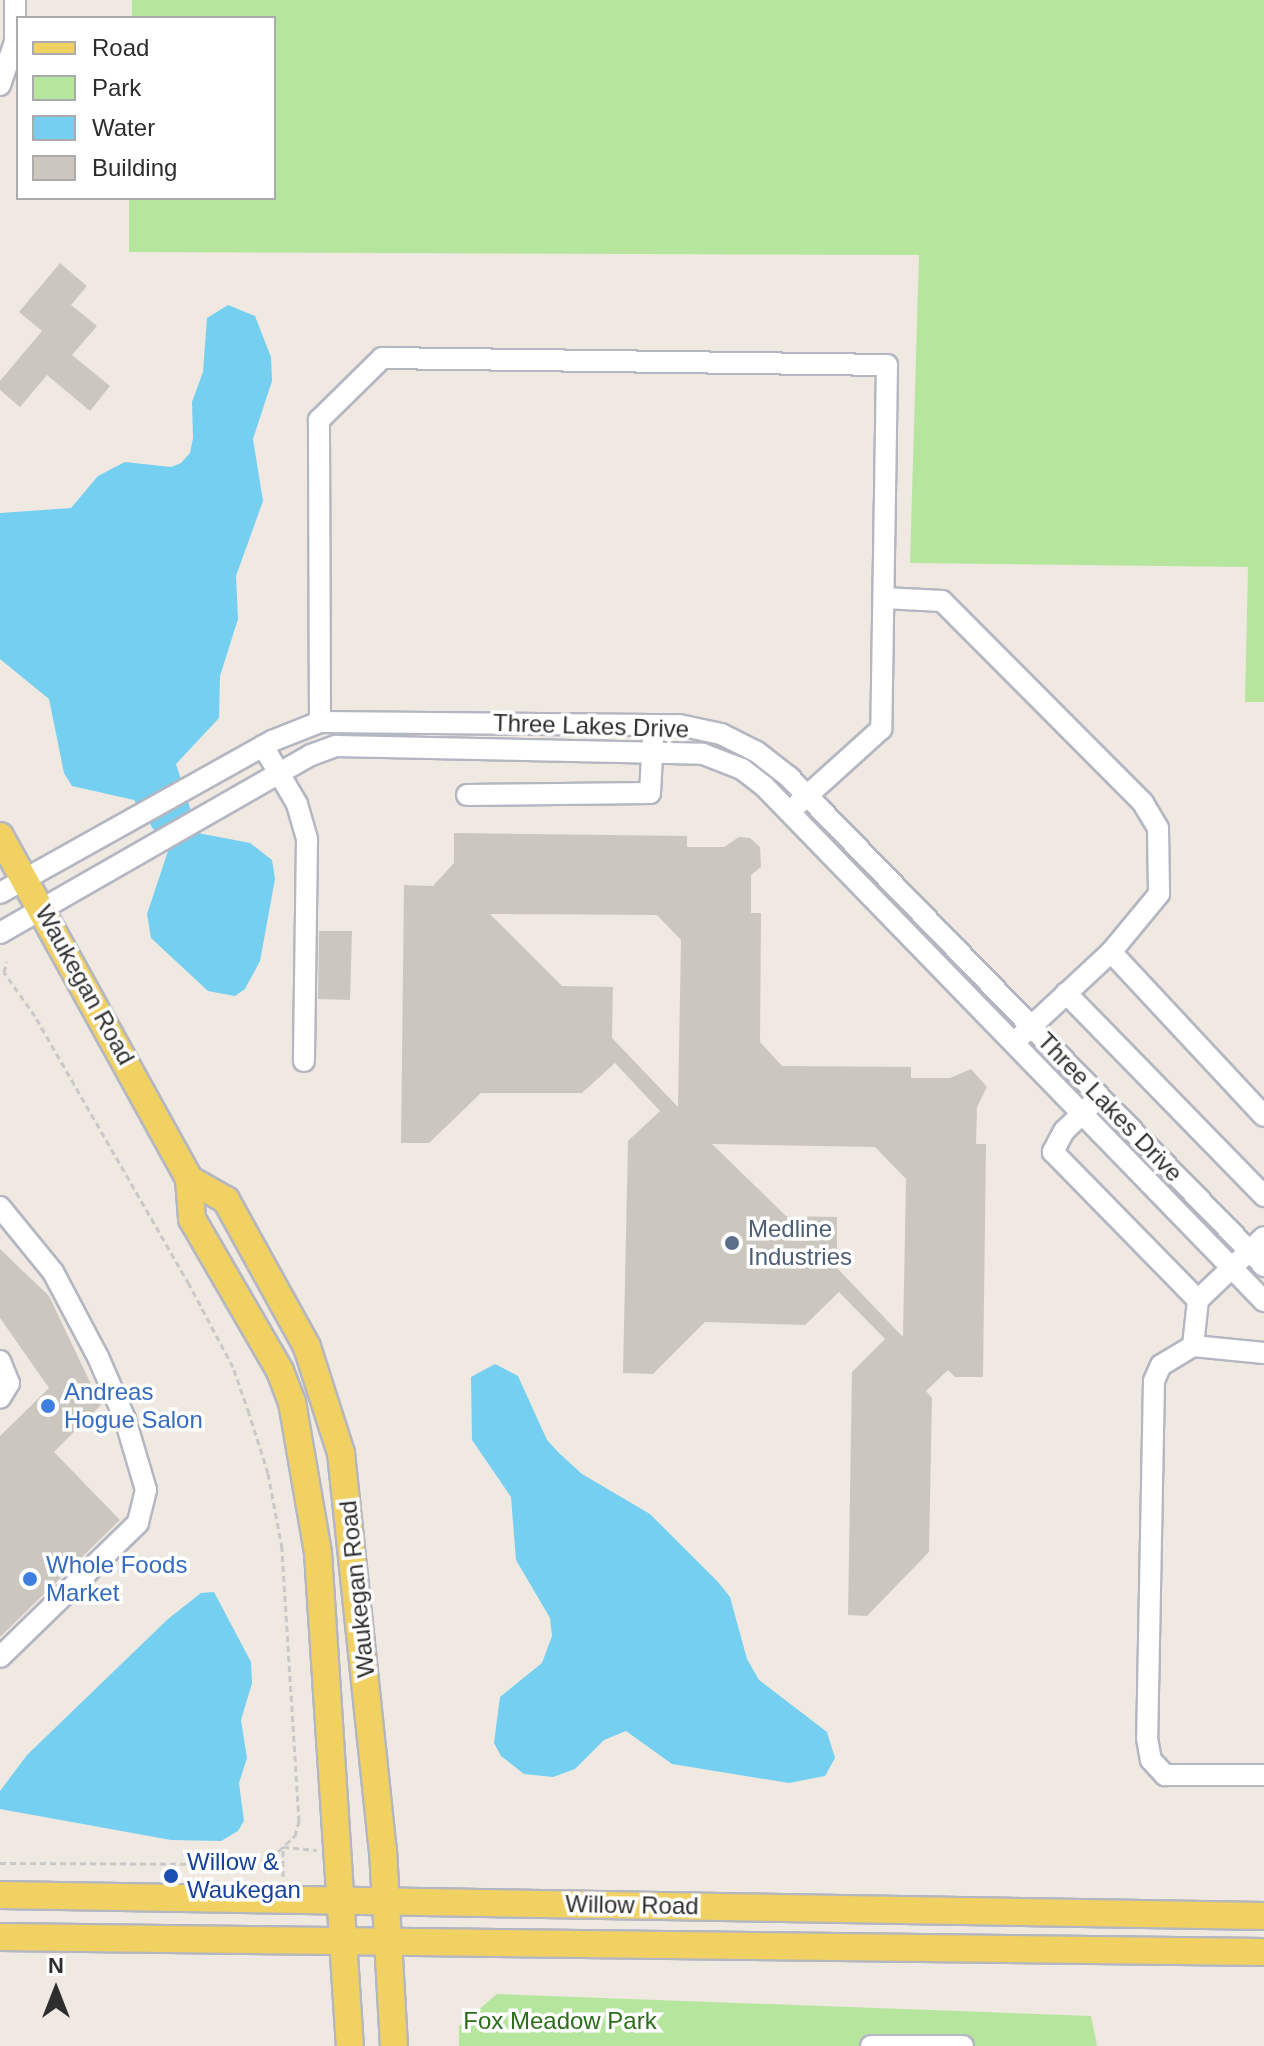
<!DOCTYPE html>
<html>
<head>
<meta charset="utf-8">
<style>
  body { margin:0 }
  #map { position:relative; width:1264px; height:2046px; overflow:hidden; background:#efe9e1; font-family:Arial,sans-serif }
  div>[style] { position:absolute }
  .green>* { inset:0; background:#b6e59e }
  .water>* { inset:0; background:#75cff0 }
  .building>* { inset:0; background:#cbc7bf }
  .path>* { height:3px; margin-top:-1.5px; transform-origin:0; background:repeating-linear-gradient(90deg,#c9c9c9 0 6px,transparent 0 10px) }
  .roads { filter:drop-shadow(2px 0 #b4b7c1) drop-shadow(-2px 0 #b4b7c1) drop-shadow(0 2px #b4b7c1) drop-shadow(0 -2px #b4b7c1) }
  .minor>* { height:20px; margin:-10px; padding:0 10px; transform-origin:10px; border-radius:10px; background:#fff }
  .major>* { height:26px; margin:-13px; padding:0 13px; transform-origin:13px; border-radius:13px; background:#f2d163 }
  .dots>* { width:22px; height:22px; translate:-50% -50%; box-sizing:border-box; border:4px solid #fff; border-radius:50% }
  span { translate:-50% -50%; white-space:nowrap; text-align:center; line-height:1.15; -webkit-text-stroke:7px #fff; paint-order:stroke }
  .street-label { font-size:24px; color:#2e2e2e }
  .service-label { font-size:24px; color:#4e5e75 }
  .left { translate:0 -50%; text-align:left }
  .shop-label { font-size:24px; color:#366cbe }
  .transit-label { font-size:24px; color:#164399 }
  .park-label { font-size:24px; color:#2c6e1b }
  .legend { position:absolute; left:16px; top:16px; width:260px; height:184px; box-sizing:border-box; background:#fff; border:2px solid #ababab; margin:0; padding:10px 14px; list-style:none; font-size:24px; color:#2e2e2e }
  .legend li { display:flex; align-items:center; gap:16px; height:40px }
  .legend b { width:40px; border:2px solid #ababab }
  .north { position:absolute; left:16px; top:1950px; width:80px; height:80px; -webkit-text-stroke:6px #fff; paint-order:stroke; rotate:0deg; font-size:22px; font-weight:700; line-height:32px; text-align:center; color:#2e2e2e }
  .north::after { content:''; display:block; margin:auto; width:28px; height:36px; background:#2e2e2e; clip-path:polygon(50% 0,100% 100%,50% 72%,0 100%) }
</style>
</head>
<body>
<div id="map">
  <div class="green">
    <div style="clip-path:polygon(132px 0,1264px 0,1264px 702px,1245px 702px,1248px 567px,910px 563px,919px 255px,129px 252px,129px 198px,274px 198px,274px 18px,132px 18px)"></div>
    <div style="clip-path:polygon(497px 1994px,1091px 2016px,1097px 2046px,459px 2046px,459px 2026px)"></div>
  </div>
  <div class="water">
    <div style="clip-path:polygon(228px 305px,255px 316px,271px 357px,272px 381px,253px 439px,263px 501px,236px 576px,238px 619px,220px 676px,219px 718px,176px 764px,198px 833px,250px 843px,272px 860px,275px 879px,260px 961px,245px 989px,235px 996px,208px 991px,151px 938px,147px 914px,168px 851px,134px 800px,72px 786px,64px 773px,49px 699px,0 659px,0 513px,71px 508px,98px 476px,125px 462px,171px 467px,181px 463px,190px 453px,193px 438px,192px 402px,203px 372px,207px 318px)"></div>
    <div style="clip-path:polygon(495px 1364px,518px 1376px,547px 1440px,559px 1453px,582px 1474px,650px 1514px,718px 1582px,730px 1597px,747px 1659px,759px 1680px,827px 1732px,835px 1758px,825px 1776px,789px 1783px,672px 1764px,626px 1731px,604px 1740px,575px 1769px,553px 1777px,524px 1774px,501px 1756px,494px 1743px,500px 1697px,542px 1663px,552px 1636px,550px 1618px,516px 1560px,511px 1497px,472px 1440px,471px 1377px)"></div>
    <div style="clip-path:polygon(214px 1592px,251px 1662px,252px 1683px,241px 1720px,247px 1758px,239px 1783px,244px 1821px,238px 1831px,221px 1841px,171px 1840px,0 1809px,0 1791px,27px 1755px,168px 1619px,201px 1593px)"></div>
  </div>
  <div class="building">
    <div style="clip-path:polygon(60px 263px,87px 286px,71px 305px,97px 326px,72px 355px,110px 386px,90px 411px,47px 375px,20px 407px,0 390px,0 381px,42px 331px,19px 312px)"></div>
    <div style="clip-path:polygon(evenodd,454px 833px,687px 836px,687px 847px,724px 847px,739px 837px,750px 838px,760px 847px,761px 867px,751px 875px,751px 913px,761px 913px,760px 1042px,782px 1066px,911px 1067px,911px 1078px,950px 1078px,971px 1069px,987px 1087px,977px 1107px,976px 1144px,986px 1144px,983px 1377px,955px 1377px,948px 1370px,926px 1391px,932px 1398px,929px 1552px,867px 1616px,848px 1615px,852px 1372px,885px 1339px,839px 1292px,805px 1325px,705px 1322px,653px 1374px,623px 1373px,628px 1141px,660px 1111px,615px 1063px,582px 1093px,481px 1093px,429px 1143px,401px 1143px,404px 885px,433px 886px,454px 863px,454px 833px,490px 914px,657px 915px,681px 940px,678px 1107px,612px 1038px,613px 987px,562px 986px,490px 914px,454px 833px,712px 1144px,875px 1147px,906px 1179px,903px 1337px,837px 1268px,837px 1217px,786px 1216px,712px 1144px)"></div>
    <div style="clip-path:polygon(319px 931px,352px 931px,350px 1000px,318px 999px)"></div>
    <div style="clip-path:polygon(0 1249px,49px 1296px,101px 1405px,54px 1452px,120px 1520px,0 1637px,0 1436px,49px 1388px,0 1318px)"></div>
  </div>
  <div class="path">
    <div style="left:0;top:1863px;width:252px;rotate:0.2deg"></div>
    <div style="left:252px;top:1864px;width:20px;rotate:-18deg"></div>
    <div style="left:271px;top:1858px;width:33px;rotate:-43deg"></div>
    <div style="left:295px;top:1836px;width:16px;rotate:-75deg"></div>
    <div style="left:299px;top:1821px;width:274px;rotate:-93.6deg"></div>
    <div style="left:282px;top:1548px;width:76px;rotate:-100.6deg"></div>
    <div style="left:268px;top:1473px;width:63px;rotate:-107.6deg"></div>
    <div style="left:249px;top:1413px;width:49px;rotate:-109.2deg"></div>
    <div style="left:233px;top:1367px;width:94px;rotate:-117.9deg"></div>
    <div style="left:189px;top:1284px;width:309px;rotate:-119.9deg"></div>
    <div style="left:35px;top:1016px;width:54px;rotate:-125.2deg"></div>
    <div style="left:4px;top:972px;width:11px;rotate:-75deg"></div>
    <div style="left:283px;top:1877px;width:30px;rotate:-90deg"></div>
    <div style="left:283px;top:1847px;width:34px;rotate:5deg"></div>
  </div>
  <div class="roads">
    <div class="minor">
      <div style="left:0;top:85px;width:46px;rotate:-70.8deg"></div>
      <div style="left:15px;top:42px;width:42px;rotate:-90deg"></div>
      <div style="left:884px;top:598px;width:58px;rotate:3deg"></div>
      <div style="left:942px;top:601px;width:285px;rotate:45.1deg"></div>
      <div style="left:1143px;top:803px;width:29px;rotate:59deg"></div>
      <div style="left:1158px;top:828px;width:66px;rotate:89.1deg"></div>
      <div style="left:1159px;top:894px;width:75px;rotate:129.6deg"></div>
      <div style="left:1111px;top:952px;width:224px;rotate:47deg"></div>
      <div style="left:320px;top:722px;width:302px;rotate:-90.2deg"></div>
      <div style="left:319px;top:420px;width:88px;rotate:-44.5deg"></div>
      <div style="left:382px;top:358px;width:505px;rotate:0.79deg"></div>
      <div style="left:887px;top:365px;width:364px;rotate:90.9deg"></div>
      <div style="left:881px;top:729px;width:112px;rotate:137.9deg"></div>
      <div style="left:263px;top:746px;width:67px;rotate:59.6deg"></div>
      <div style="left:297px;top:804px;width:37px;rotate:74deg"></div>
      <div style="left:307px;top:840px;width:221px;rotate:90.8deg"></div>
      <div style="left:467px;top:795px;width:183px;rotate:-0.6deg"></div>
      <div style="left:650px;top:793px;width:56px;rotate:-86.9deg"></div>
      <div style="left:0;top:893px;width:312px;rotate:-29.2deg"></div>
      <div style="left:272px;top:741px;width:52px;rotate:-21.6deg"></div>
      <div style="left:320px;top:722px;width:359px;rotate:0.5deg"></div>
      <div style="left:679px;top:725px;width:43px;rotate:12.1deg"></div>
      <div style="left:721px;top:734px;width:40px;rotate:26.6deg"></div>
      <div style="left:757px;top:752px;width:41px;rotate:38deg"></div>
      <div style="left:789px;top:777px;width:682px;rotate:45.83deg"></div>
      <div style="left:0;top:933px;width:358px;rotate:-29.8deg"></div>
      <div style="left:311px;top:755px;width:27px;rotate:-20deg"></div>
      <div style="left:336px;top:746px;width:367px;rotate:1.2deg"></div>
      <div style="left:703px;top:754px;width:42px;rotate:21deg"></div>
      <div style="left:742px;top:769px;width:28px;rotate:38deg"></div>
      <div style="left:764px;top:786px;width:718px;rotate:45.85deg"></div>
      <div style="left:1066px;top:993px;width:284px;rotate:45.7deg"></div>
      <div style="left:1022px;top:1035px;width:122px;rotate:-43deg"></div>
      <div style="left:1091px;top:1105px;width:37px;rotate:136deg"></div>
      <div style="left:1064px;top:1131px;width:24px;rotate:118deg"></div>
      <div style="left:1053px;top:1152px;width:207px;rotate:45.6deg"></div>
      <div style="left:0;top:1207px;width:84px;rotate:50.8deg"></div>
      <div style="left:53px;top:1272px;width:96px;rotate:62.1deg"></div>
      <div style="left:98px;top:1357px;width:68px;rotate:66.5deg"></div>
      <div style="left:125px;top:1419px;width:74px;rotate:73.5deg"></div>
      <div style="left:146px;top:1490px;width:34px;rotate:104deg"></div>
      <div style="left:138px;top:1523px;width:192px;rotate:135.8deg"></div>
      <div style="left:1193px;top:1346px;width:46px;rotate:-83.8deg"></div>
      <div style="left:1198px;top:1300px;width:91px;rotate:-43.7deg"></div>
      <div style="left:1264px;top:1353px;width:71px;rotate:-174.4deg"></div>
      <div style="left:1193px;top:1346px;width:37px;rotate:149deg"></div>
      <div style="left:1161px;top:1365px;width:17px;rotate:114deg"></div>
      <div style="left:1154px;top:1381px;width:357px;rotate:91.1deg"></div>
      <div style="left:1147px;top:1738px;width:22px;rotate:80deg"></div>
      <div style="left:1151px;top:1760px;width:21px;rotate:47deg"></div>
      <div style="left:1165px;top:1775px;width:99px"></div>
      <div style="left:0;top:1361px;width:24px;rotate:68deg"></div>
      <div style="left:9px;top:1383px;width:17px;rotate:121deg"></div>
      <div style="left:871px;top:2046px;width:92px"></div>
    </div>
    <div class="major">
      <div style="left:0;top:836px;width:392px;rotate:61.1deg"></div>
      <div style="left:189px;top:1179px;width:40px;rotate:85.7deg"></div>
      <div style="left:192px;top:1219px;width:176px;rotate:59.9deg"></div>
      <div style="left:280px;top:1371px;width:33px;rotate:69deg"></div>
      <div style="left:292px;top:1402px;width:153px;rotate:80.2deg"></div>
      <div style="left:318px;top:1553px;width:494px;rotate:86.3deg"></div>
      <div style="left:189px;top:1179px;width:43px;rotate:29.6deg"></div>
      <div style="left:226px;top:1200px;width:168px;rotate:61.1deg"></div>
      <div style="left:307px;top:1347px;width:111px;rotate:72.2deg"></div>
      <div style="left:341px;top:1453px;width:399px;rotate:84deg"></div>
      <div style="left:383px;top:1850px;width:196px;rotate:86.8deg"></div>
      <div style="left:0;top:1895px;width:1264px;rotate:0.95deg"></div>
      <div style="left:0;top:1937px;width:1264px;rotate:0.68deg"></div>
    </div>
  </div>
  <div class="dots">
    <div style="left:732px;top:1243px;background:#5c6f8a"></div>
    <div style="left:48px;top:1406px;background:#3f7fe0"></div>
    <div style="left:30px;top:1579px;background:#3f7fe0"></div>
    <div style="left:171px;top:1876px;background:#1a4fb4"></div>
  </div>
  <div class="street-label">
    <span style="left:591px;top:726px;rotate:2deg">Three Lakes Drive</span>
    <span style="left:85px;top:985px;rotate:61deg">Waukegan Road</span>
    <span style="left:1110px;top:1107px;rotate:46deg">Three Lakes Drive</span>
    <span style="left:357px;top:1589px;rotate:-96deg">Waukegan Road</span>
    <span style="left:632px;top:1905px;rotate:1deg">Willow Road</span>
  </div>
  <div class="service-label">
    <span class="left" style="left:748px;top:1243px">Medline<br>Industries</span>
  </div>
  <div class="shop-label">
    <span class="left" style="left:64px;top:1406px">Andreas<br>Hogue Salon</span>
    <span class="left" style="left:46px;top:1579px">Whole Foods<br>Market</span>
  </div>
  <div class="transit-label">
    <span class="left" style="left:187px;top:1876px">Willow &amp;<br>Waukegan</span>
  </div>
  <div class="park-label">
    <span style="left:560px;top:2021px">Fox Meadow Park</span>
  </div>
  <ul class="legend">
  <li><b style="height:10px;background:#f2d163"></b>Road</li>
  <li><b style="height:22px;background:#b6e59e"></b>Park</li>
  <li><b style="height:22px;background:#75cff0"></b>Water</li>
  <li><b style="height:22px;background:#cbc7bf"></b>Building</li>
  </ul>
  <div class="north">N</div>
</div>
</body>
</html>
